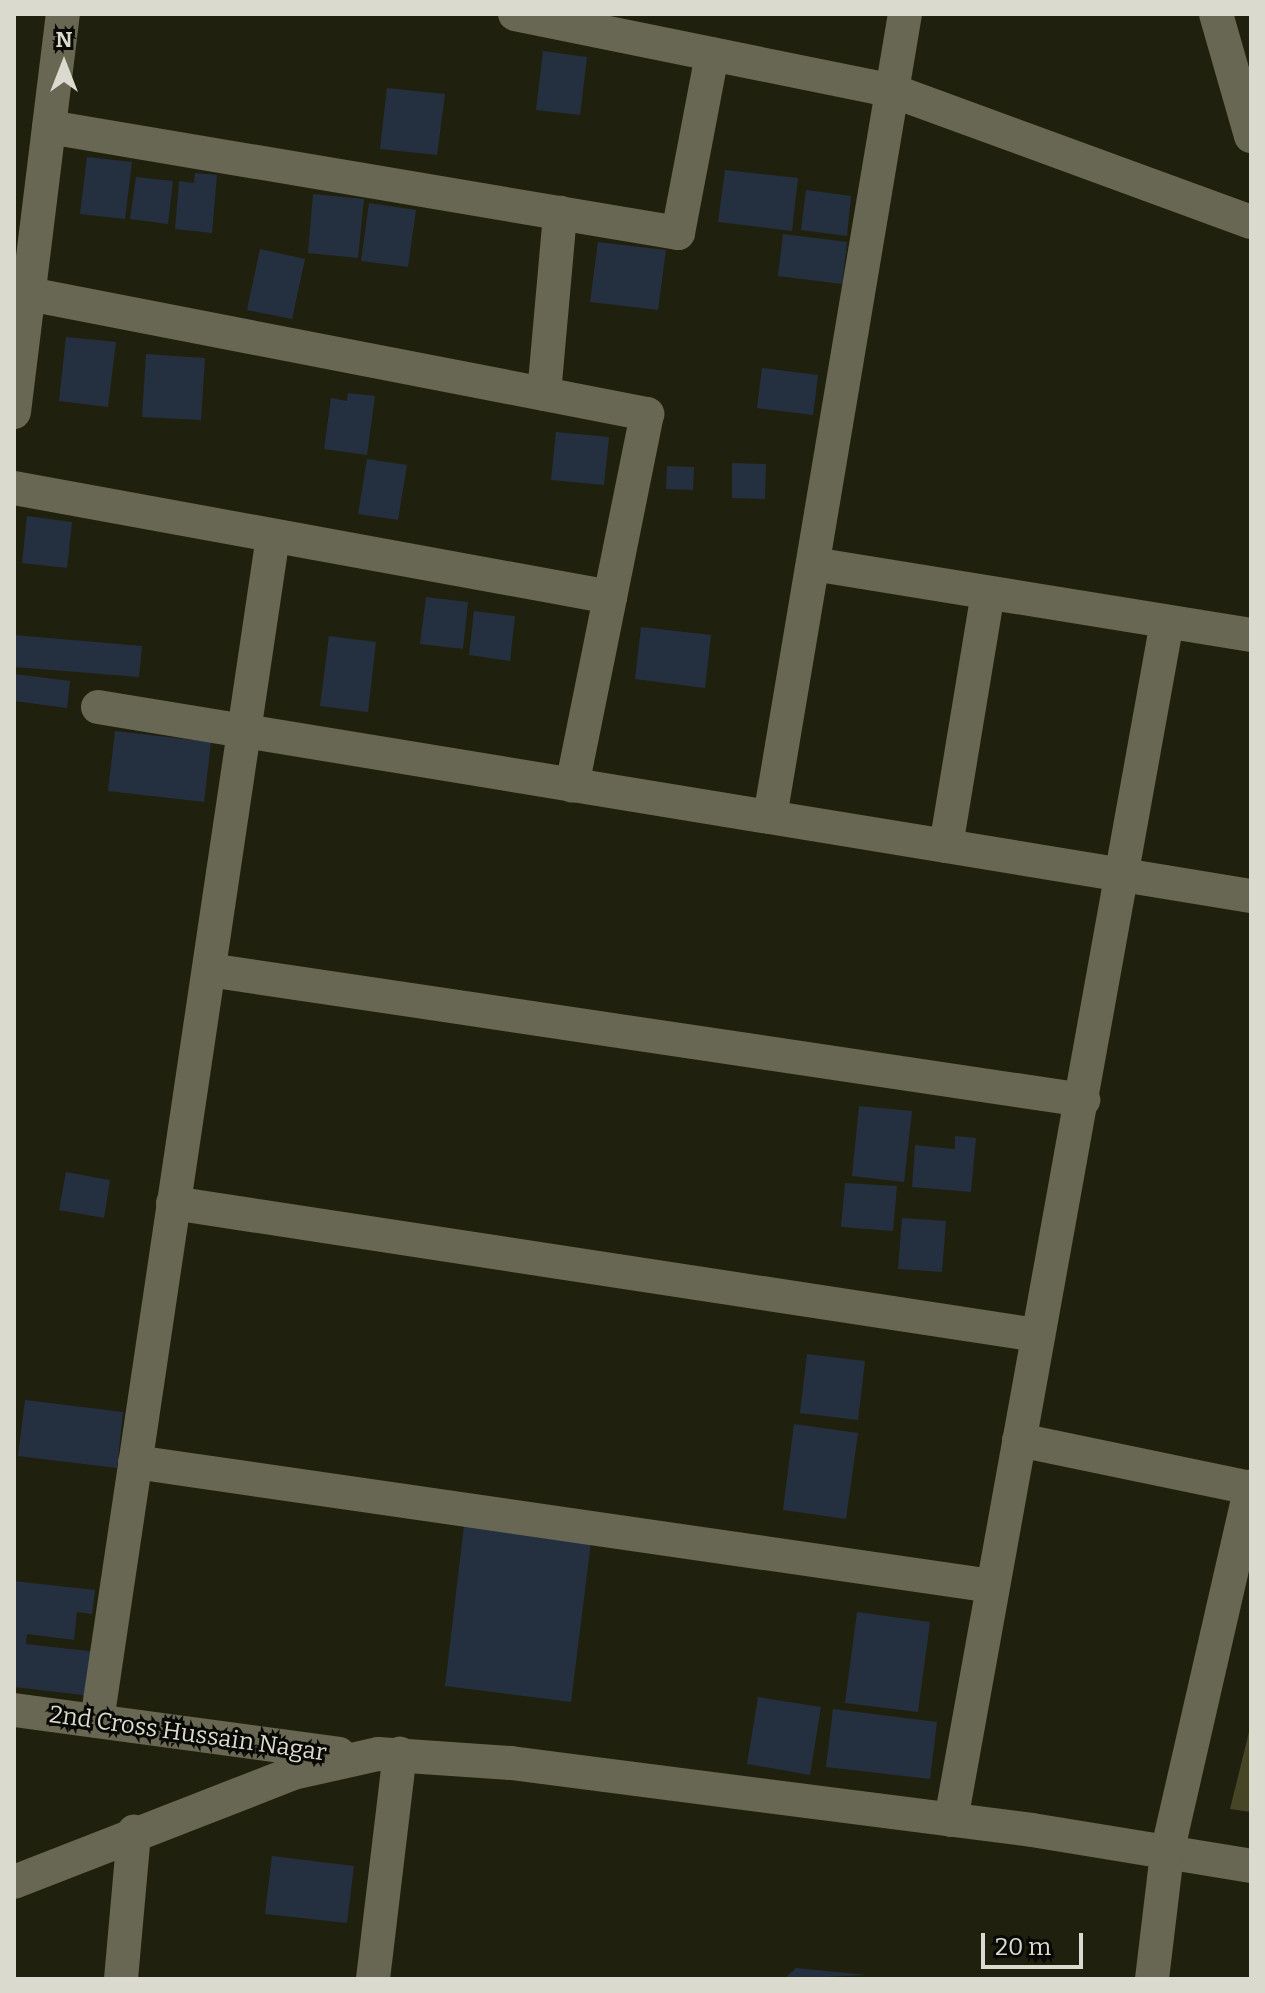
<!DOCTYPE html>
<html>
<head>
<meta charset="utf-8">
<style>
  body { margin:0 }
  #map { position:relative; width:1265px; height:1993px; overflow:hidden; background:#20200e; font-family:Bitter,serif }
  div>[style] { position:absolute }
  .green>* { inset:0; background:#464526 }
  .building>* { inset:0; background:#24303f }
  .minor>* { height:34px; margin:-17px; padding:0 17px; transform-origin:17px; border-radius:17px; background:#676753 }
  span { translate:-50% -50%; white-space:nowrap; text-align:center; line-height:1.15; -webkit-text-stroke:6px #090903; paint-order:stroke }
  .street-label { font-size:24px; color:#dadace }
  .frame { position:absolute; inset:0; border:16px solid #dadace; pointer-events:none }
  .north { position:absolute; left:24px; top:24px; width:80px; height:80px; -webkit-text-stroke:6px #090903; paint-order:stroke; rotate:0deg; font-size:22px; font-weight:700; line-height:32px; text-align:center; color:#dadace }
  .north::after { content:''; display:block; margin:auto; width:28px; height:36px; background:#dadace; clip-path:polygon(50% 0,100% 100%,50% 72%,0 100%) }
  .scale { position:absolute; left:981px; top:1933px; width:102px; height:36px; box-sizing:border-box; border:4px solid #dadace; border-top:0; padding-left:10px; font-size:24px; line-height:28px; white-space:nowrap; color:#dadace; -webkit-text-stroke:6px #090903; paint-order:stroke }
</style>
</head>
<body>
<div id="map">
  <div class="green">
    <div style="clip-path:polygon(1251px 1724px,1251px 1812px,1230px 1809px)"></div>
  </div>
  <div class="building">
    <div style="clip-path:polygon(543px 51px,587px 57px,580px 115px,536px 110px)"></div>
    <div style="clip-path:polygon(387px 88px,445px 94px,437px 155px,380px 149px)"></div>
    <div style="clip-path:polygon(87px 157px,132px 162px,125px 219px,80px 214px)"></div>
    <div style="clip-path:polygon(725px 170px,798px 178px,792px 231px,718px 222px)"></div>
    <div style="clip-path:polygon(195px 173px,217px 175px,212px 233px,175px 229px,179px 181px,194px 183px)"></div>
    <div style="clip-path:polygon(136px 177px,173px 181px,168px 224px,130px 219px)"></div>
    <div style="clip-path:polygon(806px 190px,851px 196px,847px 236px,801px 230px)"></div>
    <div style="clip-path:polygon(313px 194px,364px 199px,358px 258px,308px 253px)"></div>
    <div style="clip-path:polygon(369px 203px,416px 210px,408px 267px,361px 261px)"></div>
    <div style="clip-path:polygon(783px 234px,847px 242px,842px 284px,778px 276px)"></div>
    <div style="clip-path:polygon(598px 242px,666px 250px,658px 310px,590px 302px)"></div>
    <div style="clip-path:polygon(260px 249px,305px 259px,292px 319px,247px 310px)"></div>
    <div style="clip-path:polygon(66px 337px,116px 342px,108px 407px,59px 401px)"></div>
    <div style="clip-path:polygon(146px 354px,205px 358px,201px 420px,142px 417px)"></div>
    <div style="clip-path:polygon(762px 368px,818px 375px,813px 415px,757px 408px)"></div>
    <div style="clip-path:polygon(348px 393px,375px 396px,367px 455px,324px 449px,331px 398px,347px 401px)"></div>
    <div style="clip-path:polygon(556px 432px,609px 437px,604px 485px,551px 480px)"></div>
    <div style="clip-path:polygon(367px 459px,407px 465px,398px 520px,358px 514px)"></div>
    <div style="clip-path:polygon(732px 463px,766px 464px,765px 499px,732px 498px)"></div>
    <div style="clip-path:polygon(667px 466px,694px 467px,693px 490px,666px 489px)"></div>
    <div style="clip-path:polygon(27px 516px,72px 522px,67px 568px,22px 563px)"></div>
    <div style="clip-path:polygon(426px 597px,468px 602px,463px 649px,420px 644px)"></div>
    <div style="clip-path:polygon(474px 611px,515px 616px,510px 661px,469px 655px)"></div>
    <div style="clip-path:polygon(641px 627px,711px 635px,705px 688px,635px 679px)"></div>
    <div style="clip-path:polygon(14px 635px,142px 646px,139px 677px,14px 667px)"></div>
    <div style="clip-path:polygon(329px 636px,376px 642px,368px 712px,320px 706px)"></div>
    <div style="clip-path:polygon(14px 674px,70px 681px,67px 708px,14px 701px)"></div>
    <div style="clip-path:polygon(115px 731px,211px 742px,204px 802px,108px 791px)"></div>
    <div style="clip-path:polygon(859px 1106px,912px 1111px,904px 1182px,852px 1176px)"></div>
    <div style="clip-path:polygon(955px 1136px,976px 1138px,971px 1192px,912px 1187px,915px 1145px,955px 1149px)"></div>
    <div style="clip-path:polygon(66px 1172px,110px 1180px,104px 1218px,59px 1210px)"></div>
    <div style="clip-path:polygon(845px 1183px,897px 1186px,893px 1231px,841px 1227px)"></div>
    <div style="clip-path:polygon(902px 1218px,946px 1221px,942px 1272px,898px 1269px)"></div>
    <div style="clip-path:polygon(807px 1354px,865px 1361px,858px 1420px,800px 1413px)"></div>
    <div style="clip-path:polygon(25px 1400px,123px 1412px,117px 1468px,18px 1456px)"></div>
    <div style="clip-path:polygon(794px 1424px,858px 1433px,846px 1519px,783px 1510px)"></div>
    <div style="clip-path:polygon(464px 1526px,591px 1542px,571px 1702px,445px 1686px)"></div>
    <div style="clip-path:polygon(14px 1581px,95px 1590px,92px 1614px,77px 1612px,74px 1640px,27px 1634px,26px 1644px,97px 1652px,91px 1696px,14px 1687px)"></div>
    <div style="clip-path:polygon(857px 1612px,930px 1622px,918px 1712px,845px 1703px)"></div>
    <div style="clip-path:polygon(758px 1697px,821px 1707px,810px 1775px,747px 1764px)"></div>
    <div style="clip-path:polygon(833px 1709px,937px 1722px,930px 1779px,826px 1767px)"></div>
    <div style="clip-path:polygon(272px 1856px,354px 1866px,347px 1923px,265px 1914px)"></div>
    <div style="clip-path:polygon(796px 1968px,867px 1975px,784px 1979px)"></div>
  </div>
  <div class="minor">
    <div style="left:515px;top:14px;width:386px;rotate:11.5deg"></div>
    <div style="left:893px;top:91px;width:381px;rotate:20.1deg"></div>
    <div style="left:1216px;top:14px;width:127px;rotate:74deg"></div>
    <div style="left:49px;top:127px;width:638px;rotate:9.57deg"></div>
    <div style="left:678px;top:233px;width:182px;rotate:-79.2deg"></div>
    <div style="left:29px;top:294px;width:630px;rotate:10.99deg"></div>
    <div style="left:647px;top:414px;width:379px;rotate:101.4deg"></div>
    <div style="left:544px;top:394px;width:182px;rotate:-84.9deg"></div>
    <div style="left:14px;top:412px;width:401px;rotate:-83deg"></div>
    <div style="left:14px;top:488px;width:606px;rotate:10.36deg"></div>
    <div style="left:813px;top:564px;width:444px;rotate:9.2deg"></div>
    <div style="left:98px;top:707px;width:1168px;rotate:9.31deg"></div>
    <div style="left:770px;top:817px;width:814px;rotate:-80.46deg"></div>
    <div style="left:946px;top:846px;width:256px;rotate:-80.6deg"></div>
    <div style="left:209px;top:970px;width:884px;rotate:8.46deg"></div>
    <div style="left:173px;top:1203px;width:874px;rotate:8.69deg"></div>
    <div style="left:1019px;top:1440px;width:237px;rotate:11.7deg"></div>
    <div style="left:135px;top:1462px;width:866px;rotate:8.23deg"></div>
    <div style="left:14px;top:1710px;width:328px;rotate:7.7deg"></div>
    <div style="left:97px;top:1721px;width:1198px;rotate:-81.55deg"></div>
    <div style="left:951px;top:1820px;width:1217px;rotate:-79.78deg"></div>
    <div style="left:14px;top:1882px;width:300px;rotate:-21.3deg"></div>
    <div style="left:293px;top:1773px;width:87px;rotate:-12.6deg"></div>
    <div style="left:378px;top:1754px;width:133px;rotate:3.9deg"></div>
    <div style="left:511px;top:1763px;width:525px;rotate:7.33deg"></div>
    <div style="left:1032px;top:1830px;width:222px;rotate:9.3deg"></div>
    <div style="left:121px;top:1979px;width:148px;rotate:-84.9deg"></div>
    <div style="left:373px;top:1979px;width:227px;rotate:-83.2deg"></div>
    <div style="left:1152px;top:1979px;width:127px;rotate:-83.2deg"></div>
    <div style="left:1167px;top:1853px;width:376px;rotate:-77.1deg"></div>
  </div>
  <div class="street-label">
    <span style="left:188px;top:1734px;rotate:8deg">2nd Cross Hussain Nagar</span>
  </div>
  <div class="frame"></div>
  <div class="north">N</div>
  <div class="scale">20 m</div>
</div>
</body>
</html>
